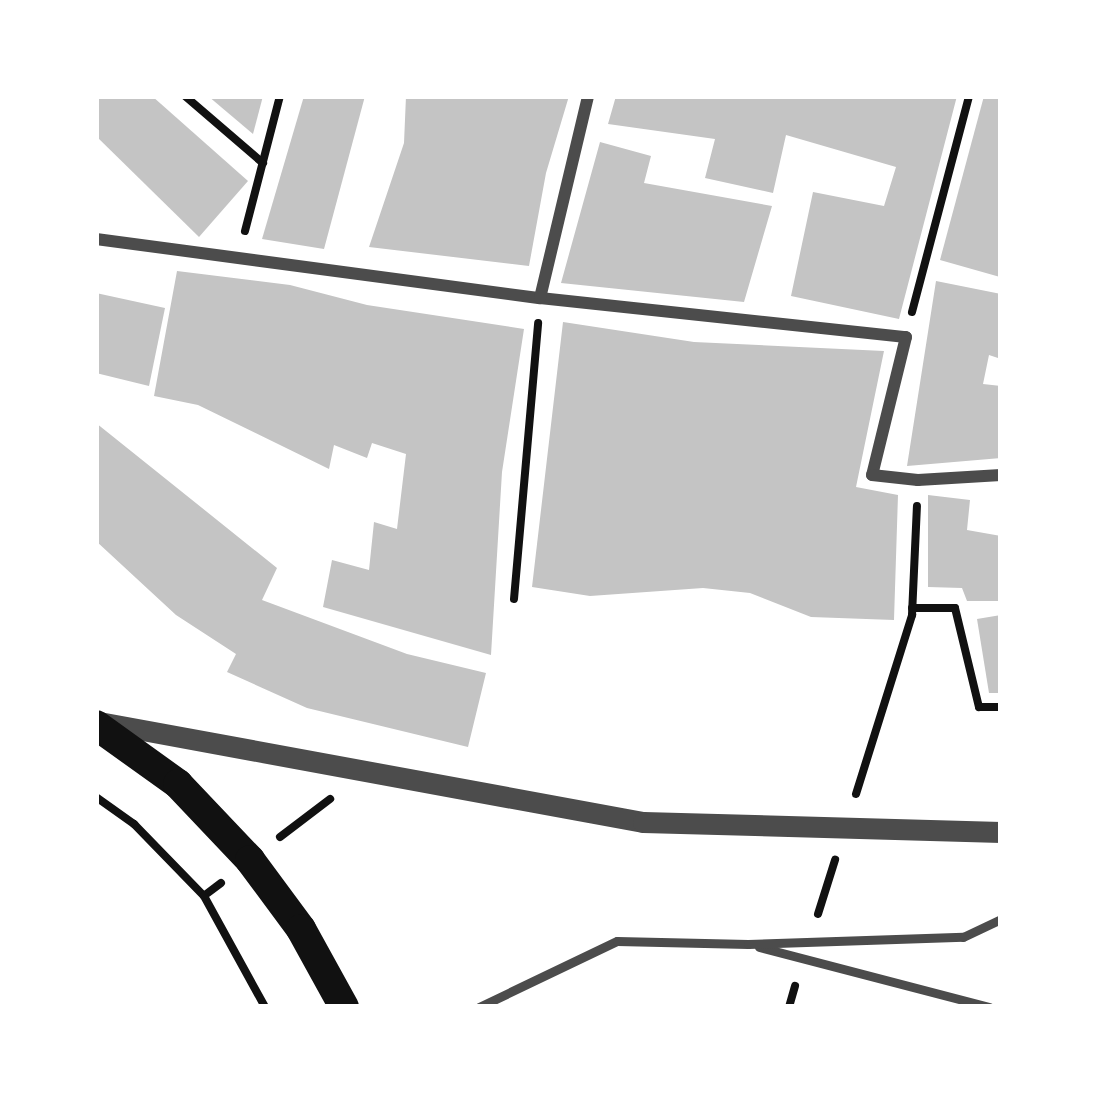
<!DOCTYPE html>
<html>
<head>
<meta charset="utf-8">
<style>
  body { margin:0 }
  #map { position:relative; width:1097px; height:1103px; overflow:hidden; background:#fff; font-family:"Roboto Serif",serif }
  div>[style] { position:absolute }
  .building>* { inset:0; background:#c4c4c4 }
  .path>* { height:8px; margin:-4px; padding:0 4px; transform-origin:4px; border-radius:4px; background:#111 }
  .service>* { height:9px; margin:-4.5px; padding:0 4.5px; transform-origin:4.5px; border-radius:4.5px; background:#4c4c4c }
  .minor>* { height:12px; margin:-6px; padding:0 6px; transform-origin:6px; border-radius:6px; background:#4c4c4c }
  .tertiary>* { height:21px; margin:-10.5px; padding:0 10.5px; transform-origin:10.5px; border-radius:10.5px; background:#4c4c4c }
  .primary>* { height:30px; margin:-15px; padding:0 15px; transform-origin:15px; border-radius:15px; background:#111 }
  span { translate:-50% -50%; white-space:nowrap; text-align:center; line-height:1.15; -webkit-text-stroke:12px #fff; paint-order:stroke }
  .frame { position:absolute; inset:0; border:99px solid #fff; pointer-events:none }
</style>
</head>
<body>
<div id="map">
  <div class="building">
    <div style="clip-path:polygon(96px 96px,152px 96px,248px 181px,199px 237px,96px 136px)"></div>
    <div style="clip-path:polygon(208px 96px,263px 96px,253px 134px)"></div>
    <div style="clip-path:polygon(304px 96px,365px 96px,324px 249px,262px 239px)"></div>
    <div style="clip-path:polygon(406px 96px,569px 96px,546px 173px,529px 266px,369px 247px,404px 143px)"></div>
    <div style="clip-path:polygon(616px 96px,957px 96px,899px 319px,791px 296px,813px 192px,884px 206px,896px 167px,786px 135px,773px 193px,705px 178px,715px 139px,608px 124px)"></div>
    <div style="clip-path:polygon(984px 96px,1001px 96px,1000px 277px,940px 260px)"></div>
    <div style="clip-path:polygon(600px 142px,651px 156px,644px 183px,772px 206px,744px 302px,561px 283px)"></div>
    <div style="clip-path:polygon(177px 271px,290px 285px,367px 305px,524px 329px,502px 472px,491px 655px,323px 607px,332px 560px,369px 570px,374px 522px,397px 529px,406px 454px,372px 443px,367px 458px,334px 445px,329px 469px,198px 405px,154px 396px)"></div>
    <div style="clip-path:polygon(936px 281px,1001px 294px,1001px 359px,989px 355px,983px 384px,1001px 386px,1001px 458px,907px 466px)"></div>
    <div style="clip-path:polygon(96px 293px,165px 308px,149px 386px,96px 373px)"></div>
    <div style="clip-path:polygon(563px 322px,694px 342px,884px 351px,856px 487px,898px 495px,894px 620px,811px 617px,750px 593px,703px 588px,590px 596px,532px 587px)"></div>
    <div style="clip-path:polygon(96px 423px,277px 568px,262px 600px,407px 654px,486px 673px,468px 747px,307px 708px,227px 672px,236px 654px,176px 615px,96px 541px)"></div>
    <div style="clip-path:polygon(928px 495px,970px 500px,967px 530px,1001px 536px,1001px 601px,967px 601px,962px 588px,928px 587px)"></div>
    <div style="clip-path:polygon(1001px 615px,1001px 693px,989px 693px,977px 619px)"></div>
  </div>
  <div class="path">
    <div style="left:185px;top:96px;width:103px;rotate:40.7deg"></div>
    <div style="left:245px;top:231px;width:139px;rotate:-75.5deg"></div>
    <div style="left:912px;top:312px;width:223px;rotate:-75.2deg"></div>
    <div style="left:514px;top:599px;width:277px;rotate:-85deg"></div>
    <div style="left:912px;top:608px;width:43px"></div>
    <div style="left:955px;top:608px;width:102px;rotate:76.4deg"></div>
    <div style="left:979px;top:707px;width:22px"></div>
    <div style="left:856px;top:794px;width:188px;rotate:-72.6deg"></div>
    <div style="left:912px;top:615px;width:109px;rotate:-87.4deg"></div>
    <div style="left:96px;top:797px;width:47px;rotate:35.4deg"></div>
    <div style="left:134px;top:824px;width:100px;rotate:45.8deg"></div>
    <div style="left:280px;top:837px;width:63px;rotate:-37.2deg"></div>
    <div style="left:221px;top:883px;width:21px;rotate:143deg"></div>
    <div style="left:204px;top:896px;width:127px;rotate:61.2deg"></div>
    <div style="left:818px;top:914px;width:57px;rotate:-72.5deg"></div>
    <div style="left:789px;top:1007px;width:22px;rotate:-74deg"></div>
  </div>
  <div class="service">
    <div style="left:759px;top:947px;width:238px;rotate:14.6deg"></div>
    <div style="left:479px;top:1007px;width:153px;rotate:-25.6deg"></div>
    <div style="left:617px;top:941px;width:131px;rotate:1.3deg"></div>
    <div style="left:748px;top:944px;width:215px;rotate:-1.9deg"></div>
    <div style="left:963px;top:937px;width:42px;rotate:-25.3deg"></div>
  </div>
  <div class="minor">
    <div style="left:96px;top:239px;width:448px;rotate:7.6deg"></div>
    <div style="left:540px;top:298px;width:368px;rotate:6.1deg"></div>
    <div style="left:906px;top:337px;width:142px;rotate:103.8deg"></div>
    <div style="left:872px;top:475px;width:46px;rotate:6.2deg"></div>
    <div style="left:918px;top:480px;width:83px;rotate:-3.4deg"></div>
    <div style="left:540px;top:298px;width:208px;rotate:-76.6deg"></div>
  </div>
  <div class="tertiary">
    <div style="left:99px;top:722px;width:553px;rotate:10.42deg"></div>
    <div style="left:643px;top:822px;width:358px;rotate:1.6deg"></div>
  </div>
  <div class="primary">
    <div style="left:96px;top:725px;width:101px;rotate:35.7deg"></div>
    <div style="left:178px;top:784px;width:105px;rotate:46.5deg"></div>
    <div style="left:250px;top:860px;width:86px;rotate:53.5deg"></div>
    <div style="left:301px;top:929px;width:89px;rotate:61.1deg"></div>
  </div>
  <div class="frame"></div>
</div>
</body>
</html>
